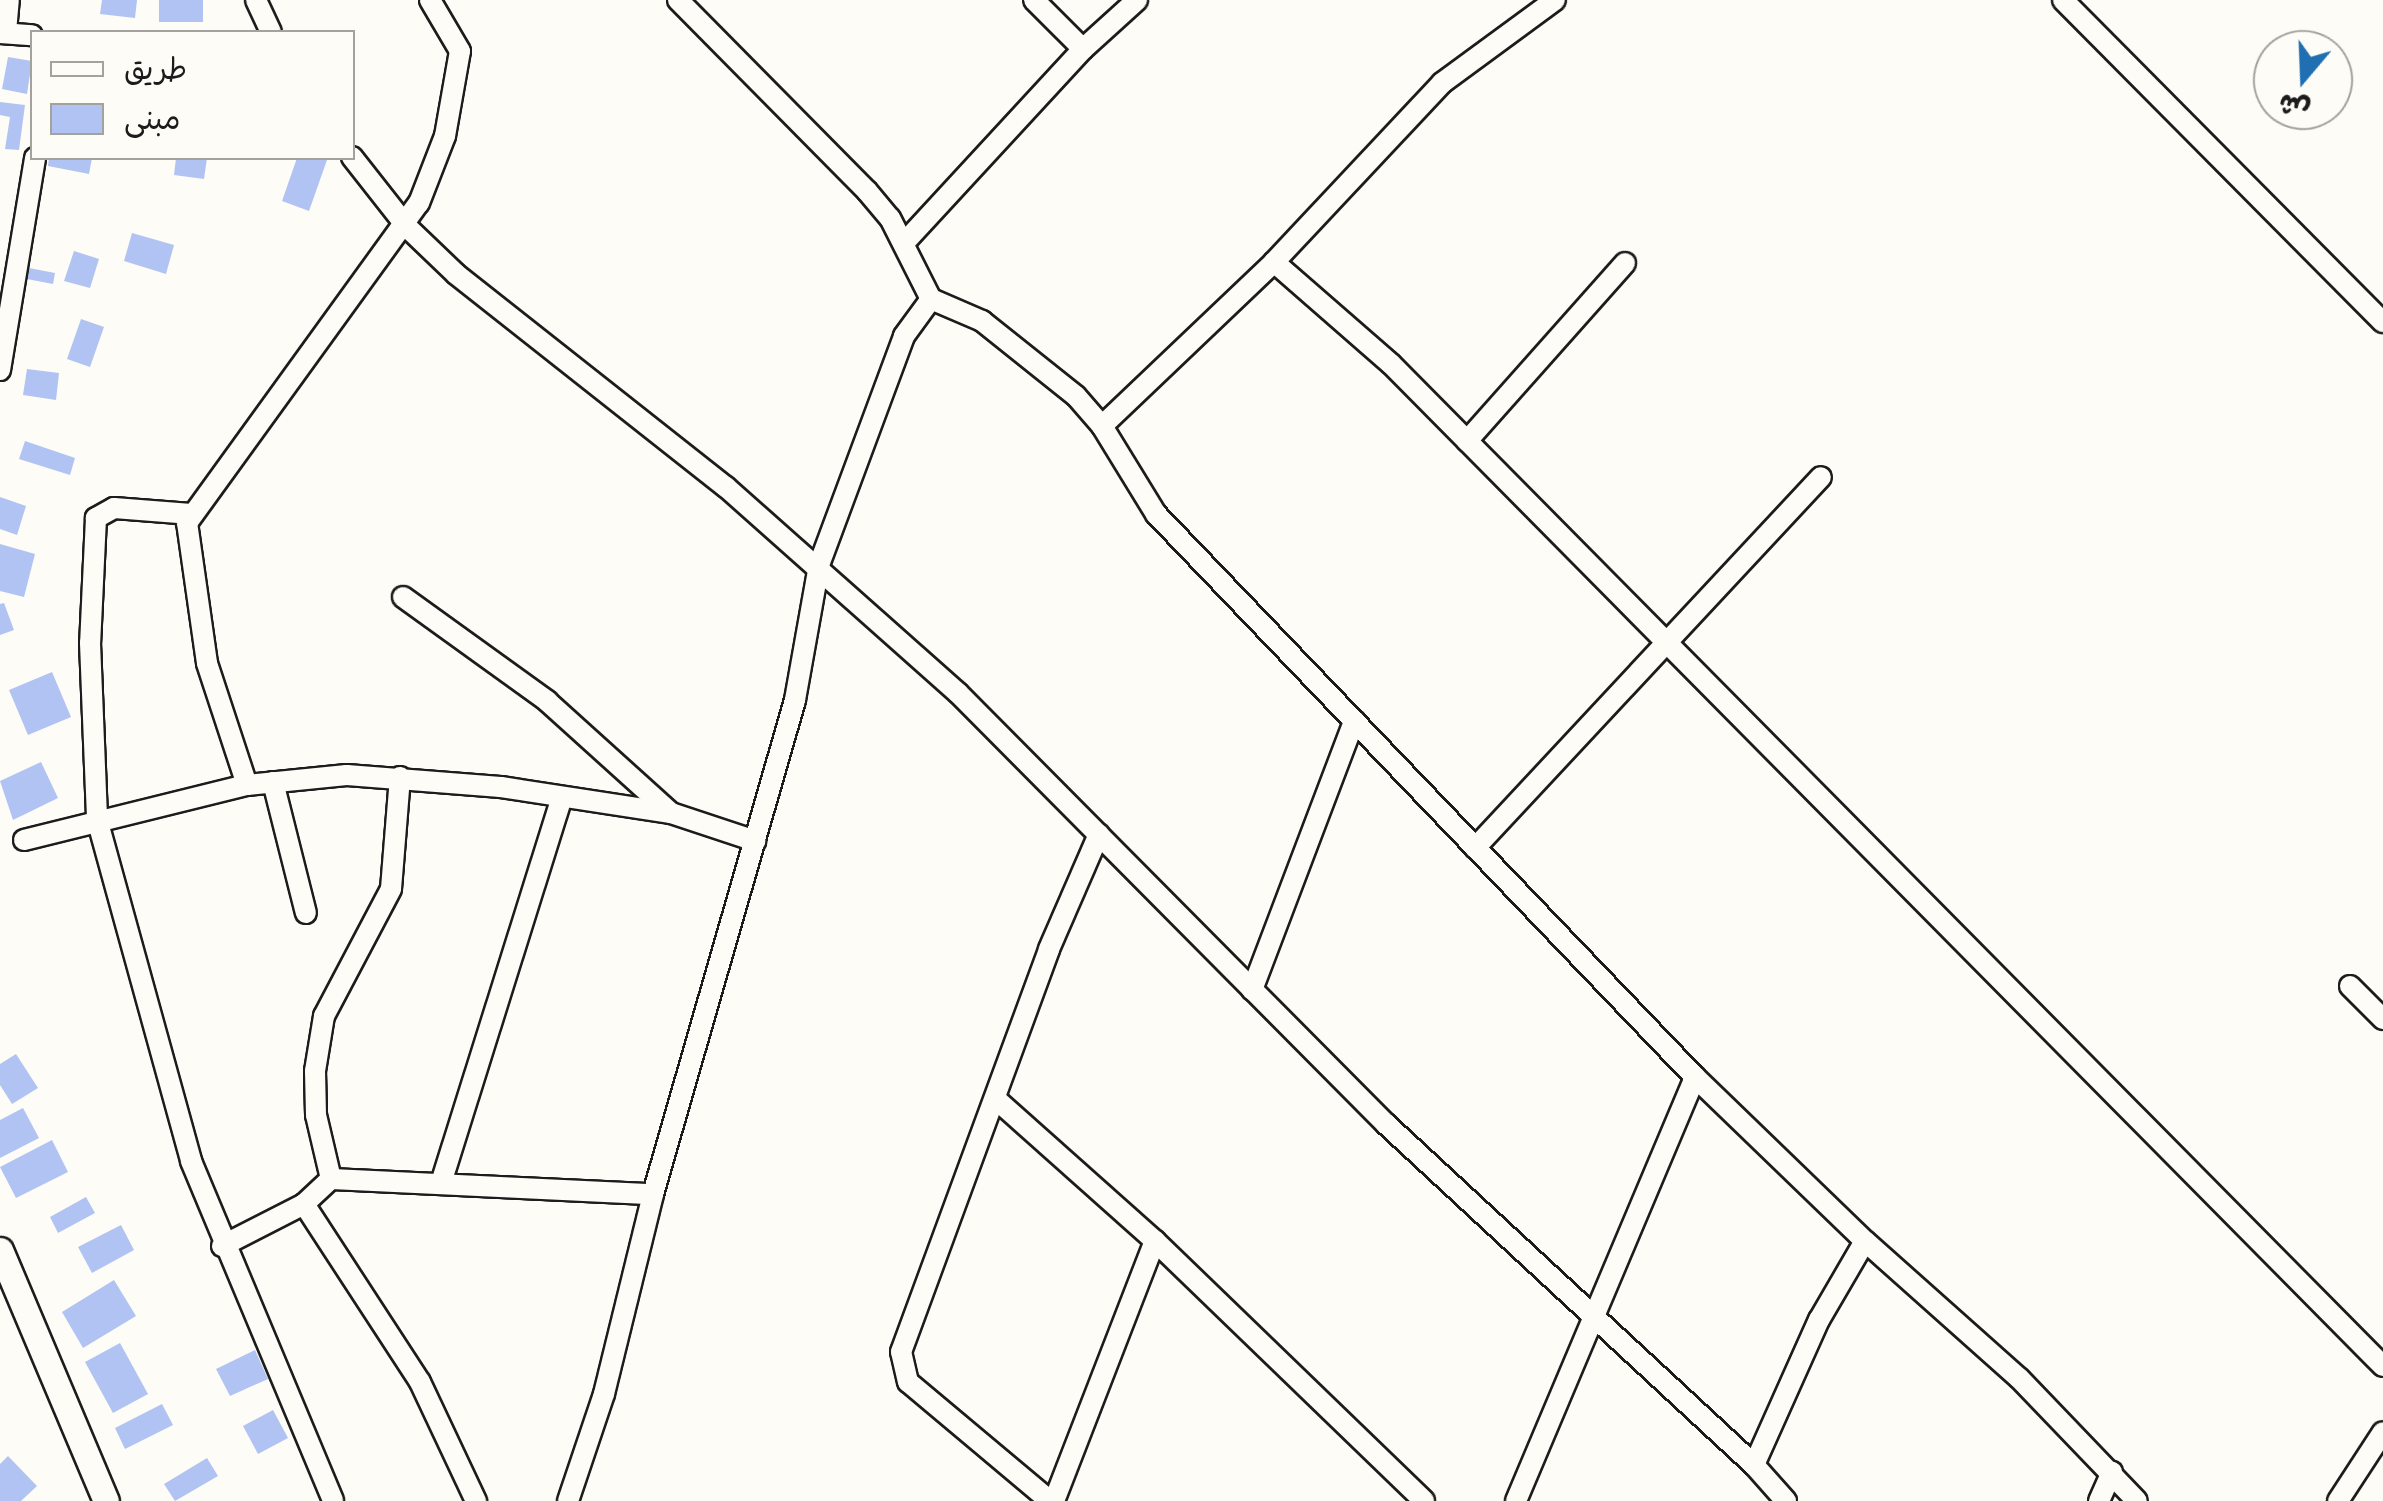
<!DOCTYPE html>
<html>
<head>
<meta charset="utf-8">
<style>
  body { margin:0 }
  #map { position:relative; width:2383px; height:1501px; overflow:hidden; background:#fdfcf7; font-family:Sriracha,"Playpen Sans Arabic",sans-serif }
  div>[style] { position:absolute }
  .building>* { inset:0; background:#b1c3f2 }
  .roads { filter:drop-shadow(2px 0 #1c1c1c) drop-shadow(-2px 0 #1c1c1c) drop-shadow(0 2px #1c1c1c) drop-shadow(0 -2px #1c1c1c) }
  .minor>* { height:20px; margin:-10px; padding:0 10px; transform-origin:10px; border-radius:10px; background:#fdfcf7 }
  .tertiary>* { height:25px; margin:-12.5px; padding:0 12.5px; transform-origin:12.5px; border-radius:12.5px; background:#fdfcf7 }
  span { translate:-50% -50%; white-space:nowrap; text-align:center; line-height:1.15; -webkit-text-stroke:8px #fdfcf7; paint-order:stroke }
  .legend { position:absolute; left:30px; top:30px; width:325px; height:130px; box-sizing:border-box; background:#fdfcf7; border:2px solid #a3a29f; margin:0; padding:12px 18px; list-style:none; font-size:30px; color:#1c1c1c }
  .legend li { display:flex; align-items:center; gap:20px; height:50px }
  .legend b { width:50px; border:2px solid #a3a29f }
  .north { position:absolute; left:2253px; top:30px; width:100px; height:100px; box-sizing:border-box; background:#fdfcf7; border:2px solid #a3a29f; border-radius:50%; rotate:199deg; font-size:28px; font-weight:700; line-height:40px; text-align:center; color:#1c1c1c }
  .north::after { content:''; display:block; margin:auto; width:35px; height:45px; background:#1f6fb2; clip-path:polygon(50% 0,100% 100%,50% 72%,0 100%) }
</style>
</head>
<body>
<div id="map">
  <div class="building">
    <div style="clip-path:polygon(102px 0,137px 0,135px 18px,100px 14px)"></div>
    <div style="clip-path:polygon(159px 0,203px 0,203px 22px,159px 22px)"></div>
    <div style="clip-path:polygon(8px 57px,32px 61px,27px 94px,2px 89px)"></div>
    <div style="clip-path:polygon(0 102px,25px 105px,19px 150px,5px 149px,10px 117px,0 115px)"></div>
    <div style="clip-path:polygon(49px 158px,92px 158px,89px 174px,48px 166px)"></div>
    <div style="clip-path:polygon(176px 158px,207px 158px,204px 179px,174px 175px)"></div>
    <div style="clip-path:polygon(297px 158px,327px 160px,309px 211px,282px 201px)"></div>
    <div style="clip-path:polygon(132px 233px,174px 245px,166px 274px,124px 261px)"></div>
    <div style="clip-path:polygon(74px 251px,99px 259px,90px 288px,64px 281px)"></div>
    <div style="clip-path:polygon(29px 268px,55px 273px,53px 284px,27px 279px)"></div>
    <div style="clip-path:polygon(81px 319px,104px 327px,90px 367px,67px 359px)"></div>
    <div style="clip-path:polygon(27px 369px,59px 373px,56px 400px,23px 395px)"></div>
    <div style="clip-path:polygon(25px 441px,75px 458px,70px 475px,19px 459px)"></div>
    <div style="clip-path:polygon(0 497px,26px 506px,17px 535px,0 529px)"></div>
    <div style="clip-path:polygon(0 544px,35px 554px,24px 597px,0 591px)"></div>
    <div style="clip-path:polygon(4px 603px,14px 630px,0 635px,0 604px)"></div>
    <div style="clip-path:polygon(52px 672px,71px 717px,28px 735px,9px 690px)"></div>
    <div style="clip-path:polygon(41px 762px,58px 798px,13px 820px,0 781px)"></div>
    <div style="clip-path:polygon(16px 1054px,38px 1088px,12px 1104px,0 1085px,0 1064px)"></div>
    <div style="clip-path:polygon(23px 1108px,39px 1138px,0 1158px,0 1120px)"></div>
    <div style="clip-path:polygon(52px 1140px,68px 1172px,16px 1198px,0 1167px)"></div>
    <div style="clip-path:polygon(86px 1197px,95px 1213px,58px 1233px,50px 1217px)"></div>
    <div style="clip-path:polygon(121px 1225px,134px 1250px,92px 1273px,78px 1247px)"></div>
    <div style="clip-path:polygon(114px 1280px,136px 1316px,83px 1348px,62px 1312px)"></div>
    <div style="clip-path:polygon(120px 1343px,148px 1394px,113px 1413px,85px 1362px)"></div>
    <div style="clip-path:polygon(255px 1350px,268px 1379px,230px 1396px,216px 1369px)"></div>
    <div style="clip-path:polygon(162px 1404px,173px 1425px,125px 1449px,115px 1428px)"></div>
    <div style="clip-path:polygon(273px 1410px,288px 1438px,258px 1454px,243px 1426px)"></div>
    <div style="clip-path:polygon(8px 1456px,37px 1486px,21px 1501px,0 1501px,0 1464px)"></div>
    <div style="clip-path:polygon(207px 1458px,218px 1476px,175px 1501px,164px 1484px)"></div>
  </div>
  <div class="roads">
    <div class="minor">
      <div style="left:256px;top:0;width:35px;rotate:65deg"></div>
      <div style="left:678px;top:0;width:269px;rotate:45.3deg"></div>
      <div style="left:867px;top:191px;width:35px;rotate:50deg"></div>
      <div style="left:890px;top:218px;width:91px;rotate:63.2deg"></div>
      <div style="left:931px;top:299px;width:56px;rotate:23.3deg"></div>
      <div style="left:982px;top:321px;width:120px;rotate:38.6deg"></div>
      <div style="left:1076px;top:396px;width:40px;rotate:49deg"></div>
      <div style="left:1102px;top:426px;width:103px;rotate:58.5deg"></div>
      <div style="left:1156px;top:514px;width:779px;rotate:46.25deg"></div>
      <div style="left:1695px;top:1077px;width:236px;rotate:44deg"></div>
      <div style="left:2063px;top:0;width:454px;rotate:45.2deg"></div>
      <div style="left:6px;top:32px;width:32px;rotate:-85deg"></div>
      <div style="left:0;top:33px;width:32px;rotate:4deg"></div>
      <div style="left:1083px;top:49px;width:73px;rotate:-42.2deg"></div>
      <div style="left:352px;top:157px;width:89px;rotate:51.8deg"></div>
      <div style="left:407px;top:227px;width:68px;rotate:43.8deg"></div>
      <div style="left:456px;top:274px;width:344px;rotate:38.3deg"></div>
      <div style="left:726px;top:487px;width:310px;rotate:41.6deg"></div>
      <div style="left:958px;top:693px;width:607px;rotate:45.2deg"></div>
      <div style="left:1386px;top:1124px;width:502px;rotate:42.82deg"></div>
      <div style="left:904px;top:243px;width:264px;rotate:-47.3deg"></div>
      <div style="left:1083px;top:49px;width:69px;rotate:-135deg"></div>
      <div style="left:1274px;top:262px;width:245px;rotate:-46.8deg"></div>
      <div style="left:1442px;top:83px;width:140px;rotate:-36.3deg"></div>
      <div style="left:0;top:370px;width:215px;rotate:-80.6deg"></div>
      <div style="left:1102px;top:426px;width:238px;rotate:-43.6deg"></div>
      <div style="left:1274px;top:262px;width:155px;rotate:41.1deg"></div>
      <div style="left:1391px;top:364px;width:1410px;rotate:45.29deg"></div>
      <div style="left:1467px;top:441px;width:238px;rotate:-48.4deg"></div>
      <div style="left:191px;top:514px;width:77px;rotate:-175.5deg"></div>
      <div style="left:114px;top:508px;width:21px;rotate:151deg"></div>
      <div style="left:96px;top:518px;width:125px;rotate:92.7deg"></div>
      <div style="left:90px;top:643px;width:176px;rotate:87.7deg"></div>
      <div style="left:97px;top:819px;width:355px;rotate:74.6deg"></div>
      <div style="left:191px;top:1161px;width:368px;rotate:67.3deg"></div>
      <div style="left:403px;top:597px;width:178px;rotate:35.8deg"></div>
      <div style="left:547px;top:701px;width:167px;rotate:42.1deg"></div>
      <div style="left:400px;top:777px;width:112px;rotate:94.6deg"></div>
      <div style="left:391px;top:889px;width:144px;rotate:117.8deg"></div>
      <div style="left:324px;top:1016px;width:56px;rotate:99.3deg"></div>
      <div style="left:315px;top:1071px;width:44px;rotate:88.7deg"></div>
      <div style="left:316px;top:1115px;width:66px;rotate:76.8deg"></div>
      <div style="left:331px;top:1179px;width:322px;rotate:2.7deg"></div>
      <div style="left:273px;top:782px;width:135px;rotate:75.9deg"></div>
      <div style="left:247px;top:785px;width:128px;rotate:-108.2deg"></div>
      <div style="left:207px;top:663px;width:141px;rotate:-98.1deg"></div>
      <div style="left:187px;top:523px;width:395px;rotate:-54.1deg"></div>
      <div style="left:419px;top:203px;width:72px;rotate:-68.8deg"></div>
      <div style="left:445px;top:136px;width:86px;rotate:-80deg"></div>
      <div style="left:460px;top:51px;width:59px;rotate:-120.5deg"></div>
      <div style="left:24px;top:840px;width:230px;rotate:-13.9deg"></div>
      <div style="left:247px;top:785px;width:100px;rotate:-5.7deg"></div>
      <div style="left:347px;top:775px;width:154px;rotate:4.5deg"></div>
      <div style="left:501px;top:787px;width:172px;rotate:8.7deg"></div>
      <div style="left:671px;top:813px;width:89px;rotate:18.4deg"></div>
      <div style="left:1475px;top:848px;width:507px;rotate:-47deg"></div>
      <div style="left:2350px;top:986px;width:47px;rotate:45deg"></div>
      <div style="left:1252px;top:990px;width:288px;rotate:-69.2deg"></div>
      <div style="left:998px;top:1101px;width:210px;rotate:41.7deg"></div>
      <div style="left:1155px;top:1241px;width:374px;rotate:44deg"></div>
      <div style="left:442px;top:1180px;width:401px;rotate:-72.6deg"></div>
      <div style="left:304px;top:1204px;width:212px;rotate:56.9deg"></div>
      <div style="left:420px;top:1382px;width:132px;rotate:64.8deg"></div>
      <div style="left:222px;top:1246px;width:92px;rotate:-27.1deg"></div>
      <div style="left:304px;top:1204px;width:37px;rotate:-43deg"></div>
      <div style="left:568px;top:1501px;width:113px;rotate:-71.4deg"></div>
      <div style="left:604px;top:1394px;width:206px;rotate:-76.2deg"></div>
      <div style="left:653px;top:1194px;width:514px;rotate:-73.96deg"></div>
      <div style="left:795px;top:700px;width:137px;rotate:-79.9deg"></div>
      <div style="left:819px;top:565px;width:244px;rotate:-69.6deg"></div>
      <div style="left:904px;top:336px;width:46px;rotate:-53.9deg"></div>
      <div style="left:1050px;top:1501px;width:185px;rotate:-140deg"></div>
      <div style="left:908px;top:1382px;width:31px;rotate:-103deg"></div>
      <div style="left:901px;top:1352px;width:429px;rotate:-69.8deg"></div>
      <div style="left:1049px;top:949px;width:125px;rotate:-66.5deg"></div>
      <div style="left:1054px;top:1501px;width:279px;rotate:-68.8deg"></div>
      <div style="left:1516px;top:1501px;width:460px;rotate:-67.1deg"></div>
      <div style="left:1786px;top:1501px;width:48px;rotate:-131.6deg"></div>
      <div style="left:1754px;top:1465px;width:159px;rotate:-65.9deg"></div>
      <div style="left:1819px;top:1320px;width:91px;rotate:-59.8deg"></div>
      <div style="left:1865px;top:1241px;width:206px;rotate:41.7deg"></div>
      <div style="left:2019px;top:1378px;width:170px;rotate:46.2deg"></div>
      <div style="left:2099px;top:1501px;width:32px;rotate:-66deg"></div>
      <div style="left:2338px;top:1501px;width:82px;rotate:-56.9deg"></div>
    </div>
    <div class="tertiary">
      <div style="left:0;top:1250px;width:272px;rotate:67.1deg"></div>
    </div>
  </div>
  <ul class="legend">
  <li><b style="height:12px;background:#fdfcf7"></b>طريق</li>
  <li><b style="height:28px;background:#b1c3f2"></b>مبنى</li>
  </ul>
  <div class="north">ش</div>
</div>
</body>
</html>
